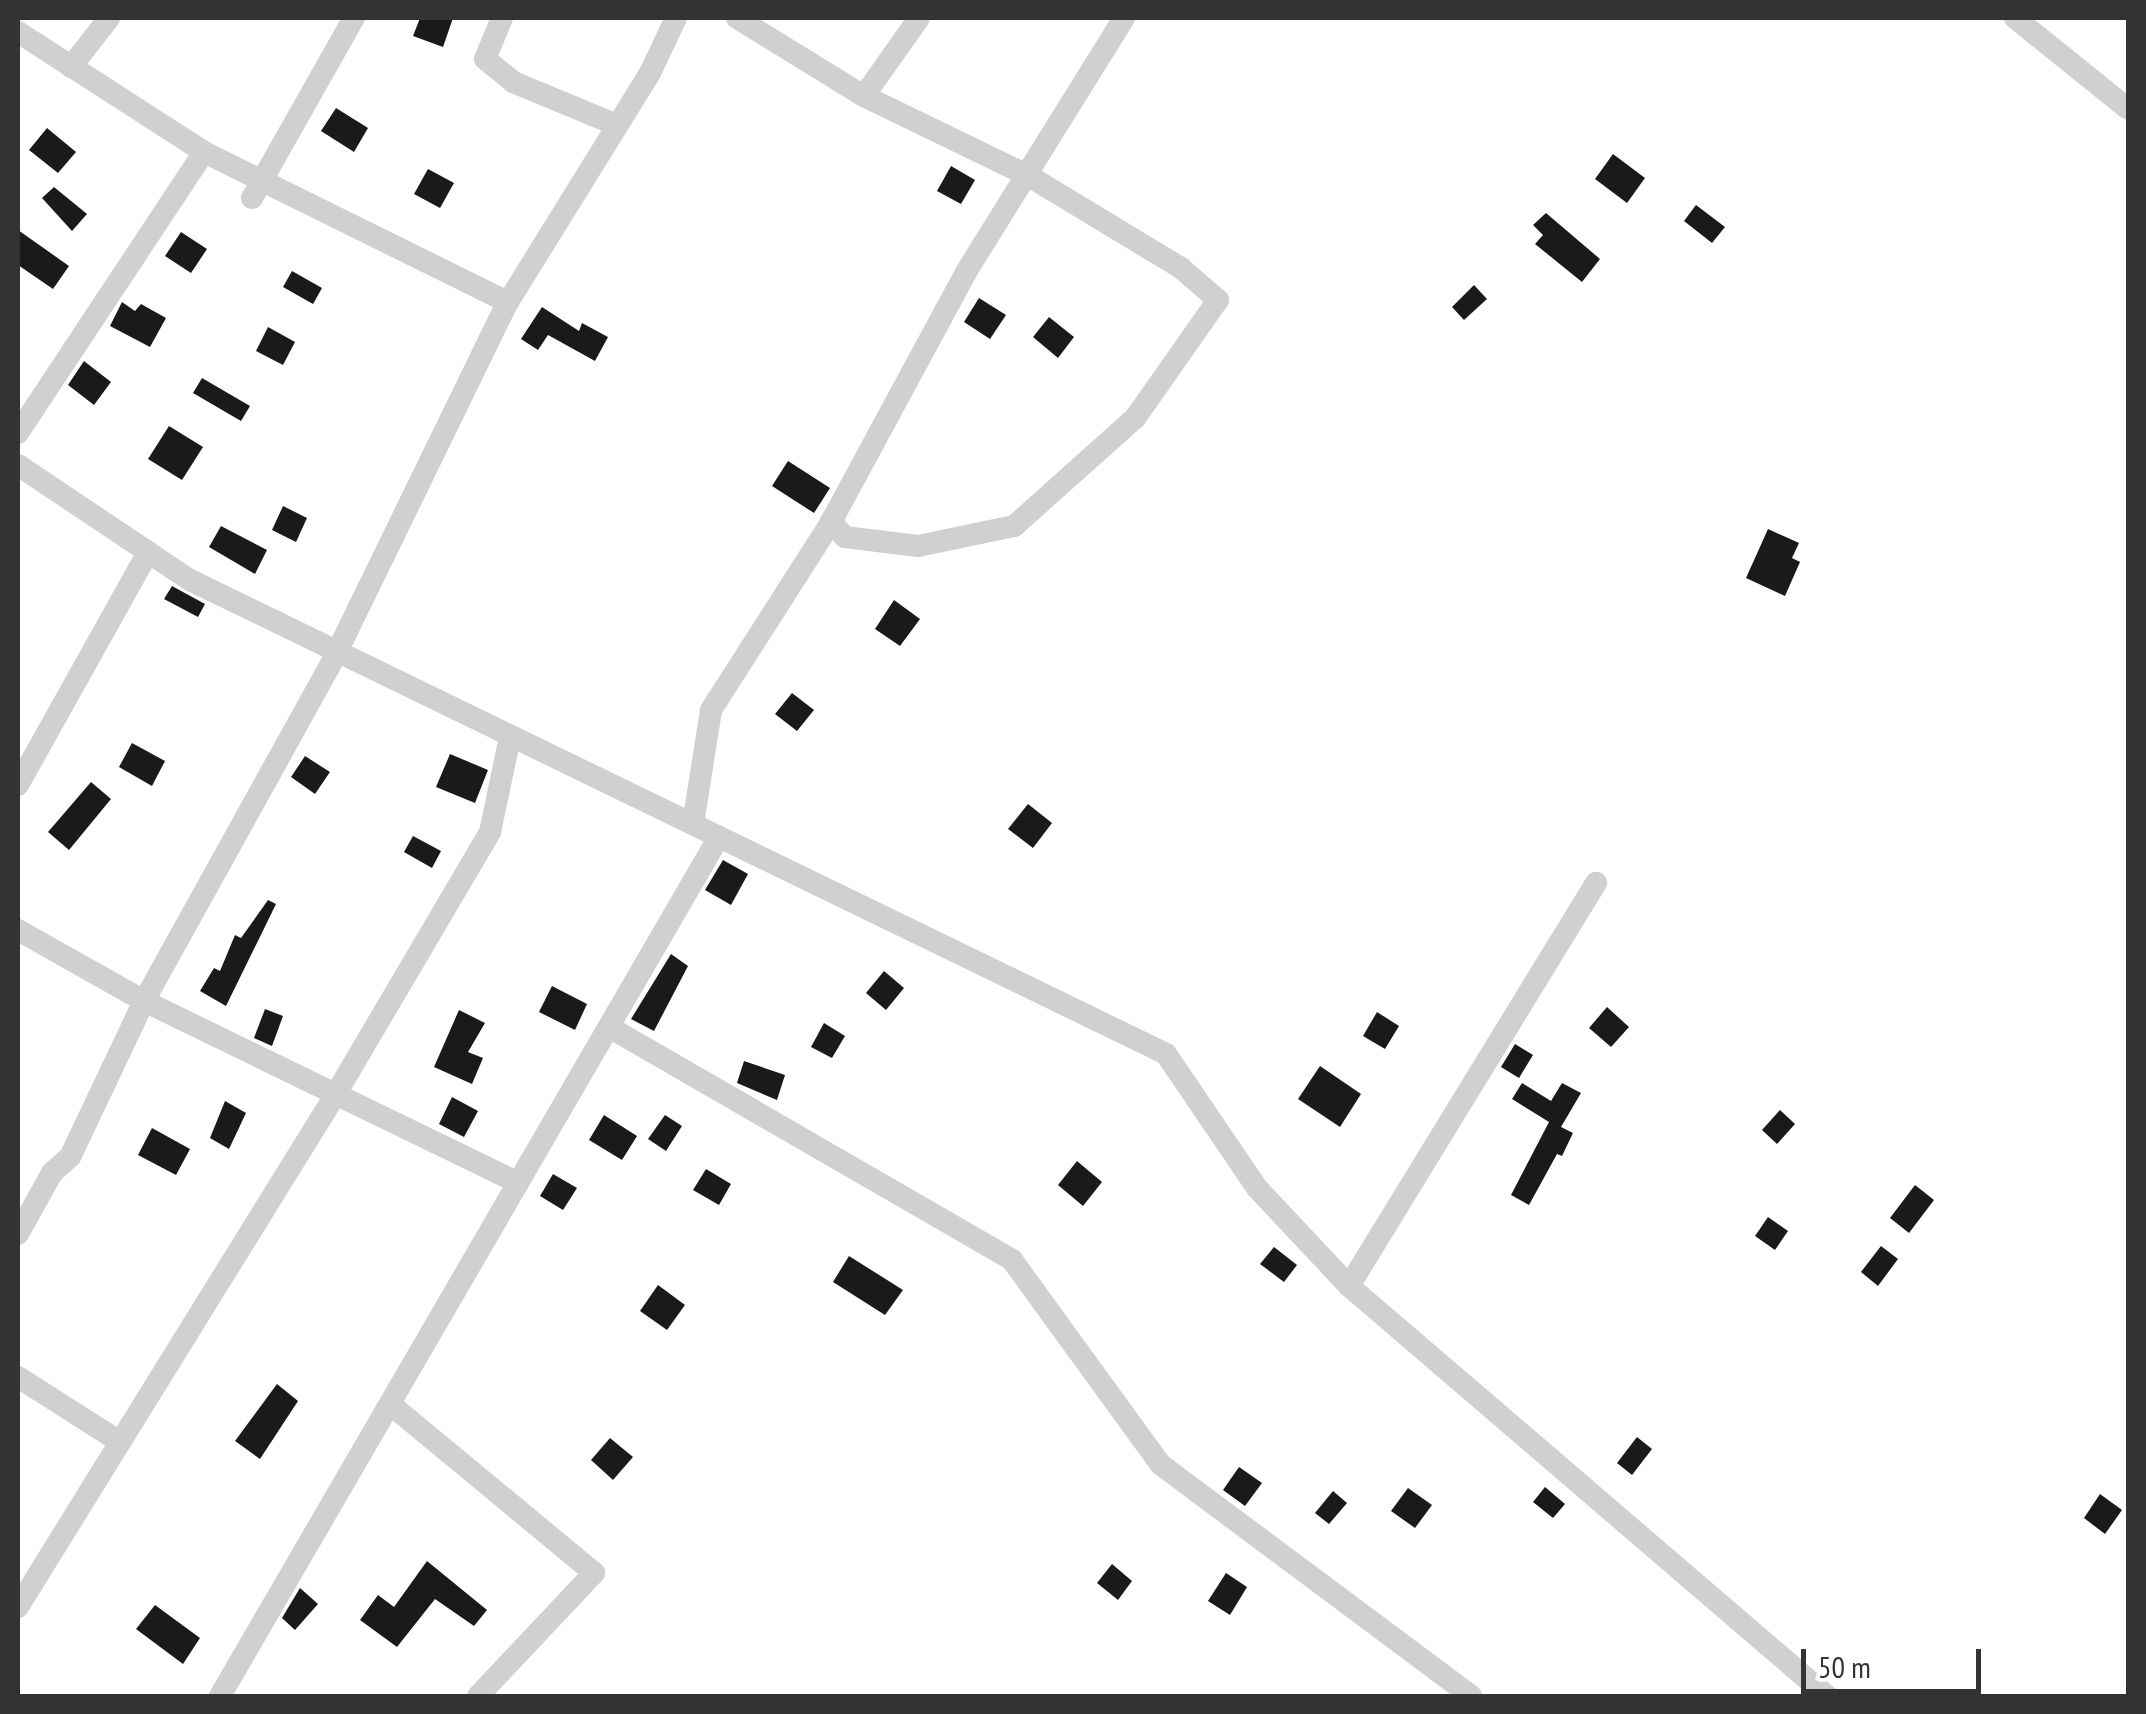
<!DOCTYPE html>
<html>
<head>
<meta charset="utf-8">
<style>
  body { margin:0 }
  #map { position:relative; width:2146px; height:1714px; overflow:hidden; background:#fff; font-family:"PT Sans Narrow",sans-serif }
  div>[style] { position:absolute }
  .building>* { inset:0; background:#1a1a1a }
  .street>* { height:22px; margin:-11px; padding:0 11px; transform-origin:11px; border-radius:11px; background:#d0d0d0 }
  span { translate:-50% -50%; white-space:nowrap; text-align:center; line-height:1.15; -webkit-text-stroke:10px #fff; paint-order:stroke }
  .frame { position:absolute; inset:0; border:20px solid #333; pointer-events:none }
  .scale { position:absolute; left:1801px; top:1649px; width:180px; height:45px; box-sizing:border-box; border:5px solid #333; border-top:0; padding-left:12px; font-size:30px; line-height:35px; white-space:nowrap; color:#333; -webkit-text-stroke:8px #fff; paint-order:stroke }
</style>
</head>
<body>
<div id="map">
  <div class="building">
    <div style="clip-path:polygon(420px 18px,453px 18px,443px 47px,413px 36px)"></div>
    <div style="clip-path:polygon(336px 108px,368px 128px,354px 152px,321px 131px)"></div>
    <div style="clip-path:polygon(47px 128px,76px 152px,58px 173px,29px 150px)"></div>
    <div style="clip-path:polygon(1613px 154px,1645px 178px,1627px 203px,1595px 179px)"></div>
    <div style="clip-path:polygon(951px 166px,975px 180px,961px 204px,937px 191px)"></div>
    <div style="clip-path:polygon(428px 169px,454px 183px,440px 208px,414px 194px)"></div>
    <div style="clip-path:polygon(54px 187px,87px 214px,72px 231px,42px 198px)"></div>
    <div style="clip-path:polygon(1696px 205px,1725px 227px,1712px 243px,1684px 221px)"></div>
    <div style="clip-path:polygon(1546px 213px,1600px 259px,1582px 282px,1535px 244px,1543px 235px,1533px 225px)"></div>
    <div style="clip-path:polygon(18px 230px,69px 266px,53px 289px,18px 265px)"></div>
    <div style="clip-path:polygon(181px 232px,207px 249px,191px 273px,165px 256px)"></div>
    <div style="clip-path:polygon(292px 271px,322px 288px,313px 304px,283px 287px)"></div>
    <div style="clip-path:polygon(1474px 285px,1487px 299px,1464px 320px,1452px 307px)"></div>
    <div style="clip-path:polygon(979px 298px,1006px 315px,990px 339px,964px 322px)"></div>
    <div style="clip-path:polygon(122px 302px,135px 311px,141px 304px,166px 318px,150px 347px,110px 326px)"></div>
    <div style="clip-path:polygon(542px 307px,579px 331px,582px 323px,608px 337px,595px 361px,548px 335px,538px 350px,521px 339px)"></div>
    <div style="clip-path:polygon(1049px 317px,1074px 337px,1058px 358px,1033px 337px)"></div>
    <div style="clip-path:polygon(268px 327px,295px 342px,283px 365px,256px 351px)"></div>
    <div style="clip-path:polygon(84px 361px,111px 382px,94px 405px,68px 385px)"></div>
    <div style="clip-path:polygon(202px 378px,250px 406px,241px 421px,193px 393px)"></div>
    <div style="clip-path:polygon(169px 426px,203px 447px,182px 480px,148px 459px)"></div>
    <div style="clip-path:polygon(788px 461px,830px 488px,814px 513px,772px 486px)"></div>
    <div style="clip-path:polygon(283px 506px,307px 518px,296px 542px,272px 530px)"></div>
    <div style="clip-path:polygon(221px 526px,267px 550px,255px 574px,209px 547px)"></div>
    <div style="clip-path:polygon(1768px 529px,1799px 543px,1792px 558px,1800px 562px,1785px 596px,1746px 578px)"></div>
    <div style="clip-path:polygon(172px 586px,205px 604px,198px 617px,164px 599px)"></div>
    <div style="clip-path:polygon(894px 600px,920px 619px,900px 646px,875px 629px)"></div>
    <div style="clip-path:polygon(792px 693px,814px 710px,797px 731px,775px 714px)"></div>
    <div style="clip-path:polygon(132px 743px,165px 761px,152px 786px,119px 767px)"></div>
    <div style="clip-path:polygon(450px 754px,488px 770px,475px 803px,436px 787px)"></div>
    <div style="clip-path:polygon(305px 756px,330px 772px,315px 794px,291px 777px)"></div>
    <div style="clip-path:polygon(91px 782px,111px 799px,69px 850px,48px 832px)"></div>
    <div style="clip-path:polygon(1028px 804px,1052px 823px,1033px 848px,1008px 829px)"></div>
    <div style="clip-path:polygon(413px 836px,441px 851px,432px 868px,404px 852px)"></div>
    <div style="clip-path:polygon(723px 860px,748px 874px,731px 905px,705px 890px)"></div>
    <div style="clip-path:polygon(268px 900px,276px 904px,226px 1006px,200px 991px,214px 968px,220px 971px,235px 935px,241px 938px)"></div>
    <div style="clip-path:polygon(671px 954px,688px 966px,654px 1031px,631px 1019px)"></div>
    <div style="clip-path:polygon(884px 971px,904px 988px,886px 1010px,866px 993px)"></div>
    <div style="clip-path:polygon(552px 986px,587px 1004px,575px 1030px,539px 1012px)"></div>
    <div style="clip-path:polygon(1607px 1007px,1629px 1027px,1611px 1047px,1589px 1028px)"></div>
    <div style="clip-path:polygon(265px 1009px,283px 1016px,272px 1046px,254px 1038px)"></div>
    <div style="clip-path:polygon(459px 1010px,485px 1023px,468px 1052px,483px 1058px,472px 1084px,434px 1067px)"></div>
    <div style="clip-path:polygon(1377px 1012px,1399px 1026px,1385px 1049px,1363px 1036px)"></div>
    <div style="clip-path:polygon(824px 1023px,845px 1036px,832px 1058px,811px 1047px)"></div>
    <div style="clip-path:polygon(1515px 1044px,1533px 1055px,1519px 1078px,1501px 1067px)"></div>
    <div style="clip-path:polygon(744px 1061px,785px 1075px,777px 1100px,737px 1083px)"></div>
    <div style="clip-path:polygon(1320px 1066px,1361px 1094px,1340px 1127px,1298px 1099px)"></div>
    <div style="clip-path:polygon(1522px 1083px,1551px 1101px,1562px 1083px,1581px 1093px,1561px 1127px,1573px 1133px,1562px 1156px,1557px 1154px,1529px 1205px,1511px 1195px,1549px 1122px,1512px 1099px)"></div>
    <div style="clip-path:polygon(452px 1097px,478px 1111px,464px 1137px,439px 1124px)"></div>
    <div style="clip-path:polygon(225px 1101px,246px 1113px,229px 1149px,210px 1138px)"></div>
    <div style="clip-path:polygon(1780px 1110px,1795px 1124px,1777px 1144px,1762px 1130px)"></div>
    <div style="clip-path:polygon(604px 1115px,637px 1136px,622px 1160px,589px 1140px)"></div>
    <div style="clip-path:polygon(665px 1115px,682px 1126px,666px 1151px,648px 1139px)"></div>
    <div style="clip-path:polygon(152px 1128px,190px 1149px,176px 1175px,138px 1155px)"></div>
    <div style="clip-path:polygon(1077px 1161px,1102px 1182px,1083px 1206px,1058px 1185px)"></div>
    <div style="clip-path:polygon(706px 1169px,731px 1184px,719px 1205px,693px 1190px)"></div>
    <div style="clip-path:polygon(553px 1174px,577px 1188px,563px 1210px,540px 1196px)"></div>
    <div style="clip-path:polygon(1915px 1185px,1934px 1200px,1909px 1233px,1890px 1218px)"></div>
    <div style="clip-path:polygon(1768px 1217px,1788px 1231px,1775px 1250px,1755px 1236px)"></div>
    <div style="clip-path:polygon(1881px 1246px,1898px 1259px,1878px 1286px,1861px 1272px)"></div>
    <div style="clip-path:polygon(1274px 1247px,1297px 1265px,1284px 1282px,1260px 1264px)"></div>
    <div style="clip-path:polygon(849px 1256px,903px 1290px,885px 1315px,833px 1282px)"></div>
    <div style="clip-path:polygon(658px 1285px,685px 1305px,667px 1330px,640px 1311px)"></div>
    <div style="clip-path:polygon(277px 1384px,298px 1401px,260px 1459px,235px 1441px)"></div>
    <div style="clip-path:polygon(1637px 1437px,1652px 1449px,1632px 1475px,1617px 1463px)"></div>
    <div style="clip-path:polygon(610px 1438px,633px 1457px,613px 1480px,591px 1460px)"></div>
    <div style="clip-path:polygon(1239px 1467px,1262px 1483px,1245px 1506px,1223px 1490px)"></div>
    <div style="clip-path:polygon(1545px 1487px,1565px 1504px,1553px 1518px,1533px 1502px)"></div>
    <div style="clip-path:polygon(1408px 1488px,1432px 1505px,1415px 1528px,1391px 1511px)"></div>
    <div style="clip-path:polygon(1333px 1491px,1347px 1503px,1329px 1524px,1315px 1513px)"></div>
    <div style="clip-path:polygon(2100px 1494px,2122px 1510px,2105px 1534px,2084px 1518px)"></div>
    <div style="clip-path:polygon(427px 1561px,487px 1610px,474px 1626px,435px 1599px,397px 1647px,360px 1620px,378px 1595px,394px 1607px)"></div>
    <div style="clip-path:polygon(1112px 1564px,1132px 1581px,1118px 1600px,1097px 1583px)"></div>
    <div style="clip-path:polygon(1226px 1573px,1247px 1587px,1230px 1615px,1208px 1601px)"></div>
    <div style="clip-path:polygon(300px 1588px,318px 1604px,295px 1630px,282px 1618px)"></div>
    <div style="clip-path:polygon(155px 1605px,200px 1638px,183px 1664px,136px 1629px)"></div>
  </div>
  <div class="street">
    <div style="left:502px;top:18px;width:44px;rotate:112.5deg"></div>
    <div style="left:485px;top:59px;width:36px;rotate:39deg"></div>
    <div style="left:513px;top:82px;width:113px;rotate:22.5deg"></div>
    <div style="left:737px;top:18px;width:149px;rotate:31.6deg"></div>
    <div style="left:864px;top:96px;width:183px;rotate:25.9deg"></div>
    <div style="left:1029px;top:176px;width:178px;rotate:31.2deg"></div>
    <div style="left:1181px;top:268px;width:49px;rotate:40.9deg"></div>
    <div style="left:1218px;top:300px;width:144px;rotate:125.1deg"></div>
    <div style="left:1135px;top:418px;width:162px;rotate:138.2deg"></div>
    <div style="left:1014px;top:526px;width:98px;rotate:168.2deg"></div>
    <div style="left:918px;top:546px;width:74px;rotate:-173deg"></div>
    <div style="left:845px;top:537px;width:21px;rotate:-133deg"></div>
    <div style="left:2015px;top:18px;width:145px;rotate:38.8deg"></div>
    <div style="left:18px;top:32px;width:221px;rotate:32.8deg"></div>
    <div style="left:204px;top:152px;width:339px;rotate:26.3deg"></div>
    <div style="left:71px;top:67px;width:62px;rotate:-52.2deg"></div>
    <div style="left:864px;top:96px;width:95px;rotate:-54.8deg"></div>
    <div style="left:252px;top:198px;width:207px;rotate:-60.5deg"></div>
    <div style="left:18px;top:433px;width:337px;rotate:-56.5deg"></div>
    <div style="left:18px;top:465px;width:207px;rotate:33.8deg"></div>
    <div style="left:190px;top:580px;width:1085px;rotate:25.9deg"></div>
    <div style="left:1166px;top:1054px;width:162px;rotate:55.8deg"></div>
    <div style="left:1257px;top:1188px;width:134px;rotate:46.8deg"></div>
    <div style="left:1349px;top:1286px;width:630px;rotate:40.62deg"></div>
    <div style="left:18px;top:785px;width:267px;rotate:-60.8deg"></div>
    <div style="left:693px;top:824px;width:115px;rotate:-81deg"></div>
    <div style="left:711px;top:710px;width:223px;rotate:-57.4deg"></div>
    <div style="left:831px;top:522px;width:284px;rotate:-61.6deg"></div>
    <div style="left:966px;top:272px;width:299px;rotate:-58.1deg"></div>
    <div style="left:18px;top:930px;width:145px;rotate:29.4deg"></div>
    <div style="left:144px;top:1001px;width:416px;rotate:25.9deg"></div>
    <div style="left:609px;top:1027px;width:466px;rotate:30deg"></div>
    <div style="left:1012px;top:1260px;width:252px;rotate:54deg"></div>
    <div style="left:1160px;top:1464px;width:388px;rotate:36.7deg"></div>
    <div style="left:18px;top:1234px;width:70px;rotate:-60.9deg"></div>
    <div style="left:52px;top:1173px;width:24px;rotate:-42deg"></div>
    <div style="left:70px;top:1157px;width:173px;rotate:-64.6deg"></div>
    <div style="left:144px;top:1001px;width:397px;rotate:-61deg"></div>
    <div style="left:336px;top:654px;width:392px;rotate:-64deg"></div>
    <div style="left:508px;top:302px;width:269px;rotate:-58.2deg"></div>
    <div style="left:650px;top:73px;width:61px;rotate:-64.7deg"></div>
    <div style="left:1349px;top:1286px;width:473px;rotate:-58.5deg"></div>
    <div style="left:18px;top:1377px;width:121px;rotate:32.5deg"></div>
    <div style="left:390px;top:1404px;width:265px;rotate:39.6deg"></div>
    <div style="left:594px;top:1573px;width:169px;rotate:133.3deg"></div>
    <div style="left:18px;top:1607px;width:600px;rotate:-58.22deg"></div>
    <div style="left:334px;top:1097px;width:308px;rotate:-59.5deg"></div>
    <div style="left:490px;top:832px;width:97px;rotate:-78.1deg"></div>
    <div style="left:220px;top:1696px;width:993px;rotate:-59.85deg"></div>
  </div>
  <div class="frame"></div>
  <div class="scale">50 m</div>
</div>
</body>
</html>
